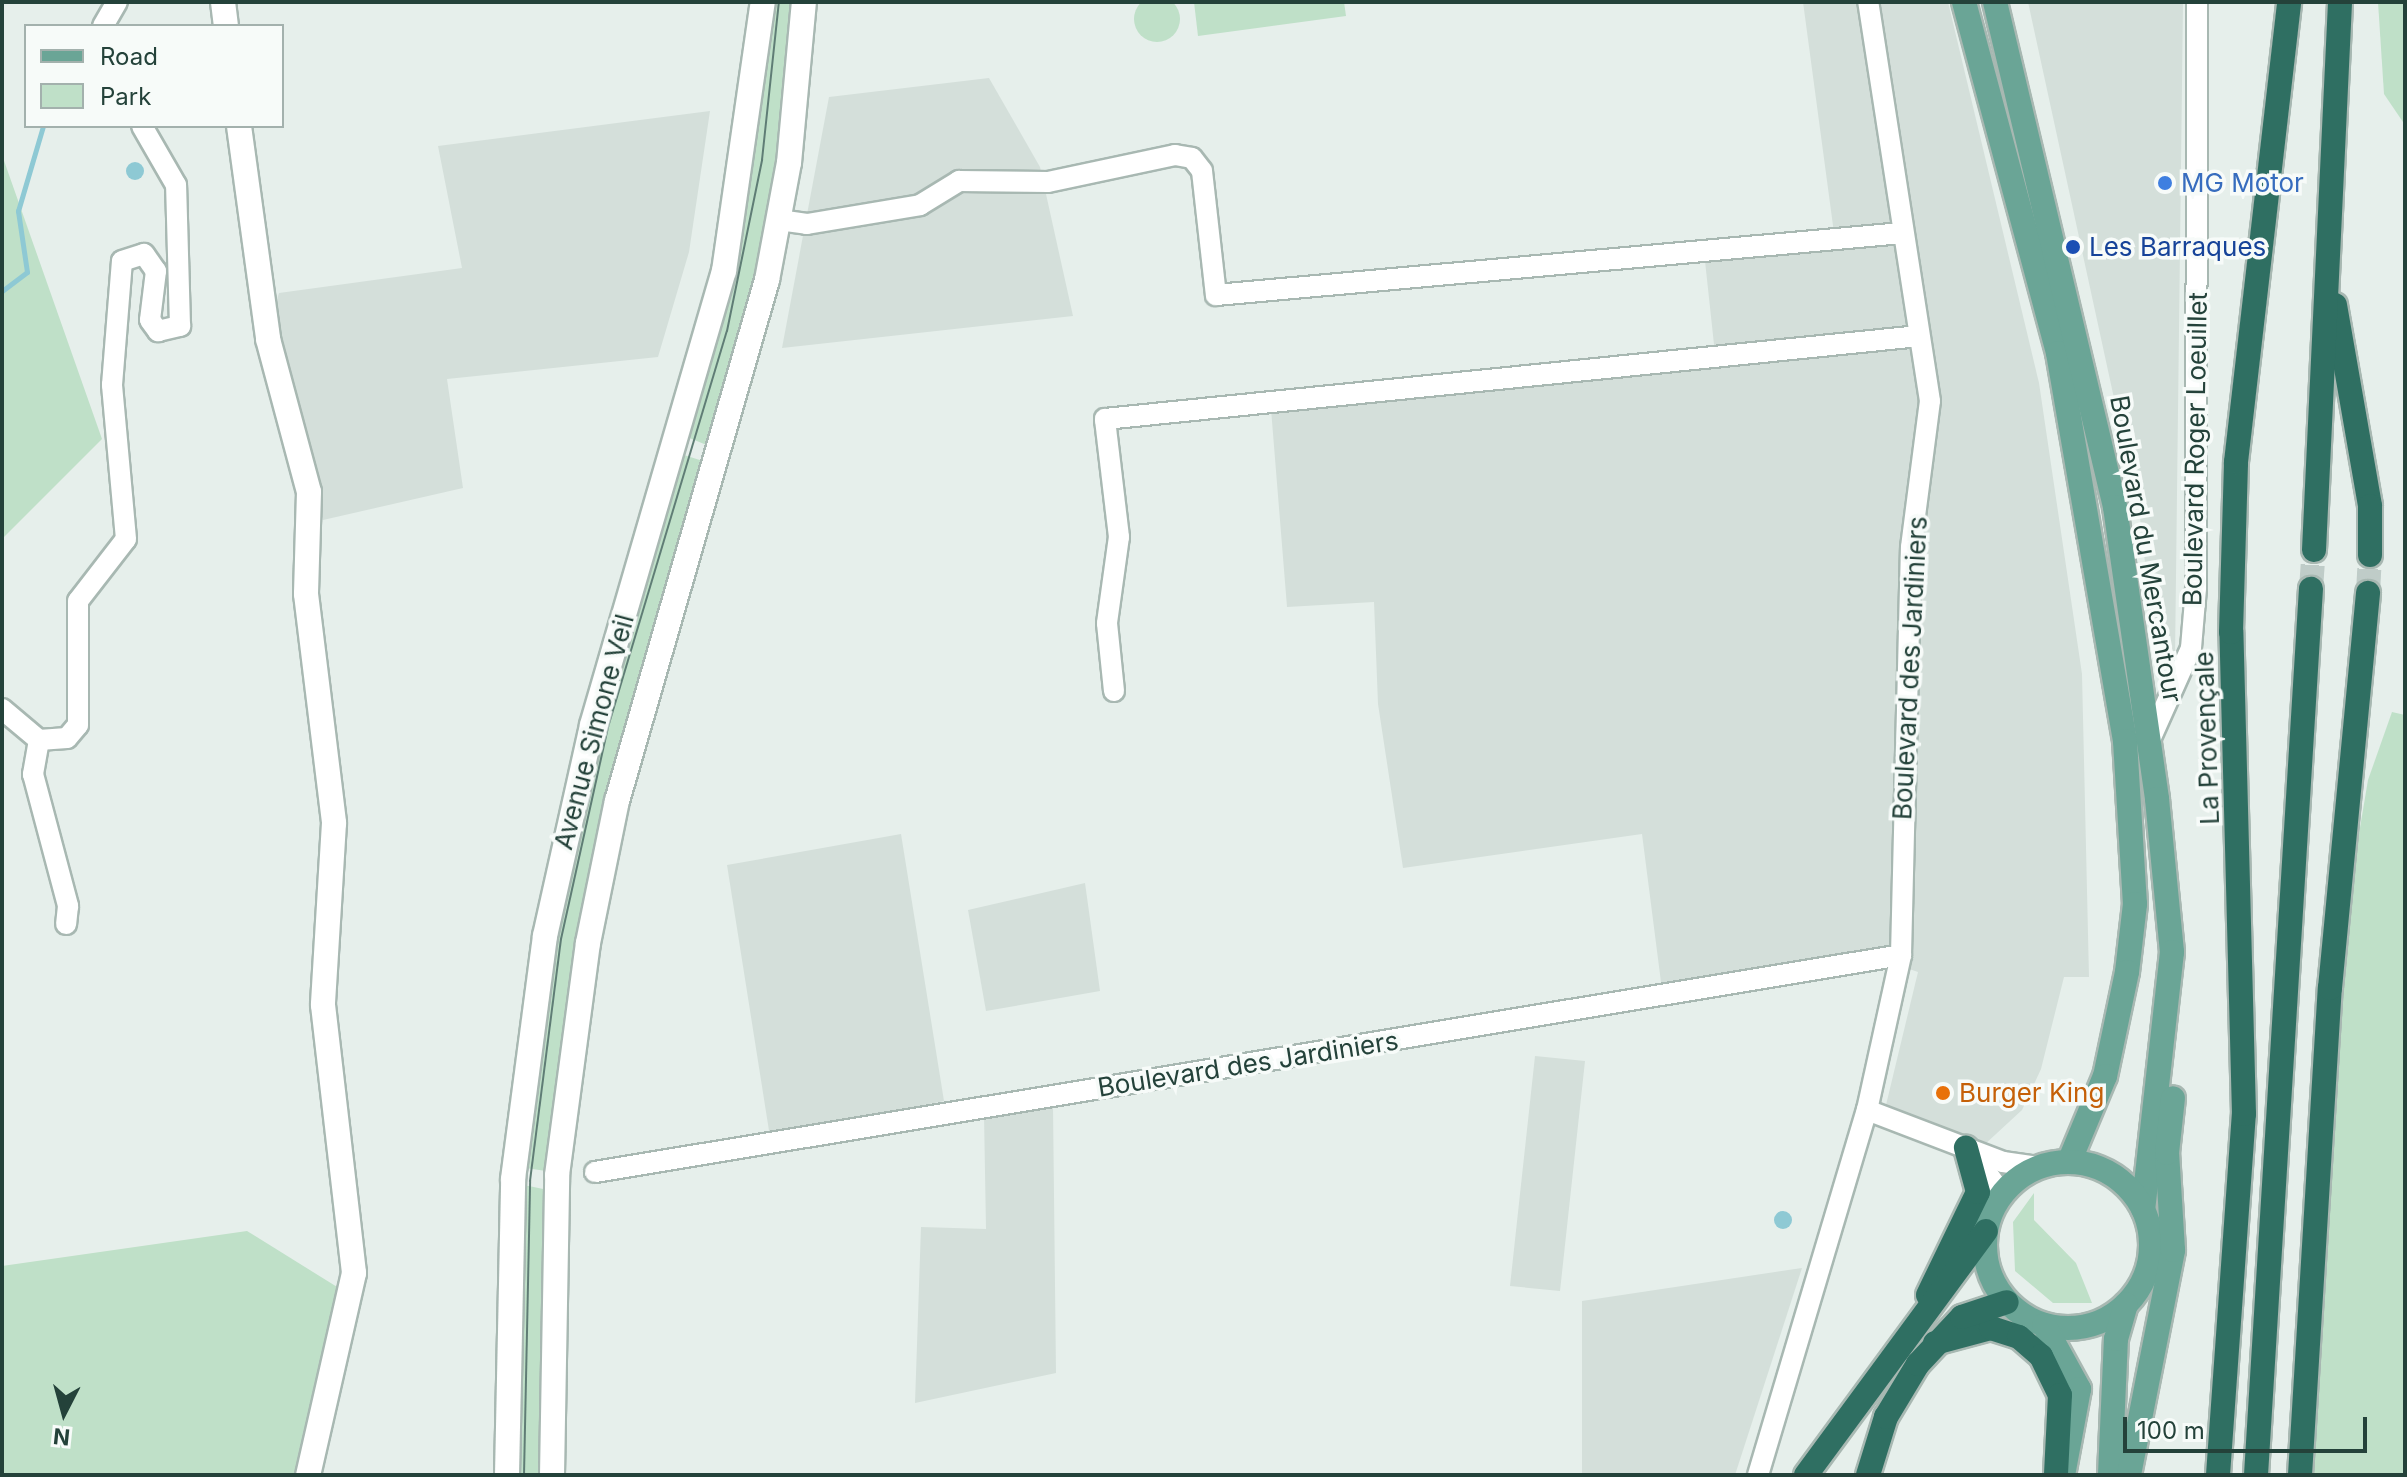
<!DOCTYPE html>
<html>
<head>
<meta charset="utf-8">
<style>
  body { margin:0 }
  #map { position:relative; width:2407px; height:1477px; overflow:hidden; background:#e6efeb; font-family:Inter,sans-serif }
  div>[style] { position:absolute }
  .built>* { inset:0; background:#d4dfda }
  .green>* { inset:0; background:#bfe0c8 }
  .round { border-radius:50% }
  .water>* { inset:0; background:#8ec9d4 }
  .stream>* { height:5px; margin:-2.5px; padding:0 2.5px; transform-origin:2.5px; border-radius:2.5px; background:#8ec9d4 }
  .highway-tunnel>* { height:24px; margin-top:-12px; transform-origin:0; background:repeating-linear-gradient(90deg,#bfccc8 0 24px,transparent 0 36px) }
  .roads { filter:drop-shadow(2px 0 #a8b8b2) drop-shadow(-2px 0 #a8b8b2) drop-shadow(0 2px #a8b8b2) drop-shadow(0 -2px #a8b8b2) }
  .street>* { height:20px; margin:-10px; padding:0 10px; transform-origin:10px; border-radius:10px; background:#fff }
  .secondary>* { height:24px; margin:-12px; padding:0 12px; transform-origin:12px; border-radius:12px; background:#fff }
  .primary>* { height:24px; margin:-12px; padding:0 12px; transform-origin:12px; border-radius:12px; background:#6aa596 }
  .primary>.ring { margin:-12px; padding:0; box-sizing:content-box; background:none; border:24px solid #6aa596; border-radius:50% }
  .highway>* { height:24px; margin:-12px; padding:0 12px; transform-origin:12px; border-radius:12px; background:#2f6f62 }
  .tram>* { height:2px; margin:-1px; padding:0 1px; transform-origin:1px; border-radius:1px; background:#5f7d75 }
  .dots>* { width:22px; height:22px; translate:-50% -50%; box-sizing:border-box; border:4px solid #f7fbf9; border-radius:50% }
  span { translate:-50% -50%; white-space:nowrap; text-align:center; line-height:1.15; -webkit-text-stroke:7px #f7fbf9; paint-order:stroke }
  .shop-label { font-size:26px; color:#366cbe }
  .left { translate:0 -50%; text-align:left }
  .transit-label { font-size:26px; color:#164399 }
  .street-label { font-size:26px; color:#24423a }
  .food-label { font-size:26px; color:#c56008 }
  .frame { position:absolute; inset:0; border:4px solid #24423a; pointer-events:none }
  .legend { position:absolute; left:24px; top:24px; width:260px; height:104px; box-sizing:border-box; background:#f7fbf9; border:2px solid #a3b1ad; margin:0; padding:10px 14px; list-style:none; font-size:24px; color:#24423a }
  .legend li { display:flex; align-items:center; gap:16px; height:40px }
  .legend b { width:40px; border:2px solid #a3b1ad }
  .north { position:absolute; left:24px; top:1373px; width:80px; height:80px; -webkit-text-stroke:6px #f7fbf9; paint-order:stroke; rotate:186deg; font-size:22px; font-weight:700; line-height:32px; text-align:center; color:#24423a }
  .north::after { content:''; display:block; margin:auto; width:28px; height:36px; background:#24423a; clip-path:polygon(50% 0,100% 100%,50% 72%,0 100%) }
  .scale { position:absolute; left:2123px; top:1417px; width:244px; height:36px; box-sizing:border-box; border:4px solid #24423a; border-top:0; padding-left:10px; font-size:24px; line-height:28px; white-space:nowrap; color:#24423a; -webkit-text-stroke:6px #f7fbf9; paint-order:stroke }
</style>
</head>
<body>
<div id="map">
  <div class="built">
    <div style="clip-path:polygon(1803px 2px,1948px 2px,2039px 383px,2082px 674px,2089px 977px,2064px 977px,2041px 1069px,2022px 1110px,1983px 1146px,1886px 1105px,1918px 972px,1871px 956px,1662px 990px,1642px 834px,1403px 868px,1378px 704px,1374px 602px,1287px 607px,1271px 409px,1716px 363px,1705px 261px,1836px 248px)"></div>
    <div style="clip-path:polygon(2028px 2px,2183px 2px,2175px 659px,2156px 661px,2140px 518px)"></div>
    <div style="clip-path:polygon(989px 78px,1040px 167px,1073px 316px,782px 348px,829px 97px)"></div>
    <div style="clip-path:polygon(710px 111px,689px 252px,658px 357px,447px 379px,463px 488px,323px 520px,271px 319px,279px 293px,462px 268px,438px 146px)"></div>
    <div style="clip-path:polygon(901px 834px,944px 1101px,770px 1137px,727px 865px)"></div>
    <div style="clip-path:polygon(1085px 883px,1100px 991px,986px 1011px,968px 910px)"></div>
    <div style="clip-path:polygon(1535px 1056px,1585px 1061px,1560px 1291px,1510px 1286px)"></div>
    <div style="clip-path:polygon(1053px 1106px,1056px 1373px,915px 1403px,921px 1227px,986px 1229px,984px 1115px)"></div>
    <div style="clip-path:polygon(1802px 1268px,1735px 1475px,1582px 1473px,1582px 1301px)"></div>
  </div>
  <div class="green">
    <div class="round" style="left:1134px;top:-4px;width:46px;height:46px"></div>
    <div style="clip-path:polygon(770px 2px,796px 2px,769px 230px,709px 446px,687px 437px,742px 224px)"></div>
    <div style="clip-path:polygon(1194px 2px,1344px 2px,1346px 16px,1198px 36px)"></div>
    <div style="clip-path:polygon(2378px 2px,2405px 2px,2405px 125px,2384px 94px)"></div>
    <div style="clip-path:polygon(2px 155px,102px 439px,2px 539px)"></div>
    <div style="clip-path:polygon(684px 455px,706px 462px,649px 654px,546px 1171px,526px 1168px,541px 1011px,585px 786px)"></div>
    <div style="clip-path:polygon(2392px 712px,2405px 715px,2405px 1475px,2308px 1475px,2347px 905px,2368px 780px)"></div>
    <div style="clip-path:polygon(524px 1185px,548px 1190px,543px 1475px,515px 1475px)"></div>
    <div style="clip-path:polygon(2034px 1193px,2034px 1220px,2076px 1263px,2092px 1303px,2053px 1303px,2015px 1271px,2013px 1222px)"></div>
    <div style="clip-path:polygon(247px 1231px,342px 1290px,298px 1475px,2px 1475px,2px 1266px)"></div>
  </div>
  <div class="water">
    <div class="round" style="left:126px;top:162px;width:18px;height:18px"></div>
    <div class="round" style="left:1774px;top:1211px;width:18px;height:18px"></div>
  </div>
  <div class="stream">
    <div style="left:2px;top:291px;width:31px;rotate:-37deg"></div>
    <div style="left:27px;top:272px;width:62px;rotate:-98.4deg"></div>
    <div style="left:18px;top:211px;width:89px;rotate:-73.6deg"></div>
  </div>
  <div class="highway-tunnel">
    <div style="left:2311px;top:589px;width:39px;rotate:-86deg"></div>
    <div style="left:2368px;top:593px;width:38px;rotate:-87deg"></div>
  </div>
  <div class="roads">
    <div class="street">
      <div style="left:103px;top:26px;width:28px;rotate:-60deg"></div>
      <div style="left:779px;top:220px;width:28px;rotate:8deg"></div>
      <div style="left:807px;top:224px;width:115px;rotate:-9.5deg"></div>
      <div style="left:920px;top:205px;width:46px;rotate:-31.6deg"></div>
      <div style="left:959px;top:181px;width:89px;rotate:0.6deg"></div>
      <div style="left:1048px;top:182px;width:130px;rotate:-12deg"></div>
      <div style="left:1175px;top:155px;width:17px;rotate:10deg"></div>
      <div style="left:1192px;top:158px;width:16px;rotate:52deg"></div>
      <div style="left:1202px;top:171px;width:125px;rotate:83.6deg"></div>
      <div style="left:1216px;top:295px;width:690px;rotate:-5.16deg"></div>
      <div style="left:1114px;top:691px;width:68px;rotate:-95.9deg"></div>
      <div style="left:1107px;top:623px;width:87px;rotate:-82.1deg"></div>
      <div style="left:1119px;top:537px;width:119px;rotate:-96.8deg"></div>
      <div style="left:1105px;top:419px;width:818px;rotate:-5.82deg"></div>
      <div style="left:2px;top:709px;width:48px;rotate:40deg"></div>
      <div style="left:39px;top:740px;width:28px;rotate:-4deg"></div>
      <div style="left:67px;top:738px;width:17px;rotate:-50deg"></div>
      <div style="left:78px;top:725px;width:124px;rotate:-90deg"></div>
      <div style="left:78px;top:601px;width:78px;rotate:-52.3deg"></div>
      <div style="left:126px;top:539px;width:155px;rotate:-95.2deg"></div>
      <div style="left:112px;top:385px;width:124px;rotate:-85.4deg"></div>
      <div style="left:122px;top:261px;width:23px;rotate:-18deg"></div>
      <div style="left:144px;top:254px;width:21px;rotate:55deg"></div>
      <div style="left:156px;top:271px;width:49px;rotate:97deg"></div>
      <div style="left:150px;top:320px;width:14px;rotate:54deg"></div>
      <div style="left:158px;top:331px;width:23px;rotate:-13deg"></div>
      <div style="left:180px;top:326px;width:141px;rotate:-91.6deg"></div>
      <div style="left:176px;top:185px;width:68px;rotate:-120deg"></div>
      <div style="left:39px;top:740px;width:35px;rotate:100deg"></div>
      <div style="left:33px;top:774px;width:137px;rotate:75.1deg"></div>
      <div style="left:68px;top:906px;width:18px;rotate:96deg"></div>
      <div style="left:2149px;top:742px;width:103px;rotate:-65.9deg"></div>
      <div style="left:2191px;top:648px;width:60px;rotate:-85.2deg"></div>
      <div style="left:2196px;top:588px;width:586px;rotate:-89.9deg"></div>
      <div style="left:1867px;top:1110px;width:146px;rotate:20.9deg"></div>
      <div style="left:2003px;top:1162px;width:37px;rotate:8deg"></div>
      <div style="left:1975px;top:1156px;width:47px;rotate:54.6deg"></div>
      <div style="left:595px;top:1172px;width:1324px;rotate:-9.43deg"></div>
      <div style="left:1758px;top:1475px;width:381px;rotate:-73.4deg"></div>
      <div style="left:1867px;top:1110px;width:159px;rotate:-77.6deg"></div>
      <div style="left:1901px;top:955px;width:408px;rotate:-88.6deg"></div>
      <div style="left:1911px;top:547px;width:147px;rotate:-82.6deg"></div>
      <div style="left:1930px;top:401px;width:404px;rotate:-98.8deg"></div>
    </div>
    <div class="secondary">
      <div style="left:223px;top:2px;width:24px;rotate:83deg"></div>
      <div style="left:239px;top:126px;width:215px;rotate:82.2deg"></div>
      <div style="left:268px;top:339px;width:158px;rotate:75deg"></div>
      <div style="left:309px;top:492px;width:102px;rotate:91.7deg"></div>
      <div style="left:306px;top:594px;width:231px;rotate:83deg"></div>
      <div style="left:334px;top:823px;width:182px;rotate:93.5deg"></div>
      <div style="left:323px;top:1005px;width:270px;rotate:83.4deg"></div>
      <div style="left:354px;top:1273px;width:207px;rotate:102.8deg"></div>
      <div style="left:507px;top:1475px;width:296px;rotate:-88.8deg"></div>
      <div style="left:513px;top:1179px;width:245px;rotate:-82.5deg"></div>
      <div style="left:545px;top:936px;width:216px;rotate:-77.4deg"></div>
      <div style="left:592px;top:725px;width:473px;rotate:-73.8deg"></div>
      <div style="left:724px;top:271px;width:272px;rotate:-81.8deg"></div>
      <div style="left:552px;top:1475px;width:300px;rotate:-89deg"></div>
      <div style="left:557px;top:1175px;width:234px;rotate:-82.4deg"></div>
      <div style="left:588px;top:943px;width:145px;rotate:-78.5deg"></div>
      <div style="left:617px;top:801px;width:542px;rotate:-73.94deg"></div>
      <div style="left:767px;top:280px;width:119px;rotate:-79.4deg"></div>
      <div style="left:789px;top:163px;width:162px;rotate:-84.7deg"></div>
    </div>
    <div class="primary">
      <div style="left:1964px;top:2px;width:363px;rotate:75deg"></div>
      <div style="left:2058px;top:353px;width:394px;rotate:80.2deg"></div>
      <div style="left:2125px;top:741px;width:163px;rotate:86.5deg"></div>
      <div style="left:2135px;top:904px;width:68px;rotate:96.7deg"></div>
      <div style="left:2127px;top:972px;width:106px;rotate:101.9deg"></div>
      <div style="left:2105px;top:1076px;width:93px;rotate:112.7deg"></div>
      <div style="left:1995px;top:2px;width:519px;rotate:76.63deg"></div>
      <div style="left:2115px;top:507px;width:295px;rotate:81.8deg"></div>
      <div style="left:2157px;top:799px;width:154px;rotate:84.4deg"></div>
      <div style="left:2172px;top:952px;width:259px;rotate:96.4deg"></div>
      <div class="ring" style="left:1985px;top:1162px;width:142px;height:142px"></div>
      <div style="left:2044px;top:1325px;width:73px;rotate:61.3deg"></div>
      <div style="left:2079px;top:1389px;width:87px;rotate:100.5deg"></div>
      <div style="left:2110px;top:1475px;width:136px;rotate:-87.5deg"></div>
      <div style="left:2116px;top:1339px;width:36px;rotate:-74deg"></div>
      <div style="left:2129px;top:1475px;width:229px;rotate:-78.9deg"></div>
      <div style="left:2173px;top:1250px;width:97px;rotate:-93.5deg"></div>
      <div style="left:2167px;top:1153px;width:55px;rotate:-83.8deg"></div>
    </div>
    <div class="highway">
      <div style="left:2335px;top:305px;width:204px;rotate:80.1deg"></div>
      <div style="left:2370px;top:506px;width:49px;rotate:90deg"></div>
      <div style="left:2314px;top:550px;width:549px;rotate:-87.28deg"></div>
      <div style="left:1928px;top:1295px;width:114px;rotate:-64.1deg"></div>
      <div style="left:1978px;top:1192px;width:46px;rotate:-105.3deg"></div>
      <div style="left:1935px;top:1343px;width:58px;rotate:-15deg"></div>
      <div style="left:1991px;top:1328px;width:29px;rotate:18deg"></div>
      <div style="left:2019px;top:1337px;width:29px;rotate:41deg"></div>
      <div style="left:2041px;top:1356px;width:43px;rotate:64deg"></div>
      <div style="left:2060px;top:1395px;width:80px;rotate:92.9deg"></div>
      <div style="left:1806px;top:1475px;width:303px;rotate:-53.6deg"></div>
      <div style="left:1868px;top:1475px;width:61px;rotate:-72.8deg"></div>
      <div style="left:1886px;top:1417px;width:62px;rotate:-58.9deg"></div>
      <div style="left:1918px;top:1364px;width:64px;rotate:-46.9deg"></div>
      <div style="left:1962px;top:1317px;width:47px;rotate:-18.4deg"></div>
      <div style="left:2218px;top:1475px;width:362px;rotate:-85.9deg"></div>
      <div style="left:2244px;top:1114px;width:482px;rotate:-91.5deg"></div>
      <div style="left:2231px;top:632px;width:170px;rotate:-88.3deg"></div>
      <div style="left:2236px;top:462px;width:463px;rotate:-83.4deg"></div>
      <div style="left:2256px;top:1475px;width:888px;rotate:-86.45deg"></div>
      <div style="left:2300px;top:1475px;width:488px;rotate:-86.5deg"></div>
      <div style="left:2330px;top:988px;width:397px;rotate:-84.5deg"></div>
    </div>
  </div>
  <div class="tram">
    <div style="left:524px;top:1475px;width:294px;rotate:-88.8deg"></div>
    <div style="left:530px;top:1181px;width:244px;rotate:-82.7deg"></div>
    <div style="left:561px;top:939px;width:217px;rotate:-77.5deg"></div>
    <div style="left:608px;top:727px;width:413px;rotate:-73.3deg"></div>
    <div style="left:727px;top:331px;width:175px;rotate:-78.4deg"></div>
    <div style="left:762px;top:160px;width:159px;rotate:-83.9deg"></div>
  </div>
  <div class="dots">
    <div style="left:2165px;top:183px;background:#3f7fe0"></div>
    <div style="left:2073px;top:247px;background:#1a4fb4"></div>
    <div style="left:1943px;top:1093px;background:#e8710a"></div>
  </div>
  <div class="shop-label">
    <span class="left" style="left:2181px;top:183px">MG Motor</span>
  </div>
  <div class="transit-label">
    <span class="left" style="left:2089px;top:247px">Les Barraques</span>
  </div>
  <div class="street-label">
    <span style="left:2195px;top:449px;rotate:-89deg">Boulevard Roger Loeuillet</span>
    <span style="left:2146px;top:549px;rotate:80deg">Boulevard du Mercantour</span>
    <span style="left:1910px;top:668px;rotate:-87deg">Boulevard des Jardiniers</span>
    <span style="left:594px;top:732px;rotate:-75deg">Avenue Simone Veil</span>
    <span style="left:2207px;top:738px;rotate:-92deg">La Provençale</span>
    <span style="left:1248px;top:1064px;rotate:-9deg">Boulevard des Jardiniers</span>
  </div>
  <div class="food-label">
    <span class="left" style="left:1959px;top:1093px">Burger King</span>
  </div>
  <div class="frame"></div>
  <ul class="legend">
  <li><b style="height:10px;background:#6aa596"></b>Road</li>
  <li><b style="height:22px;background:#bfe0c8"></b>Park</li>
  </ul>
  <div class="north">N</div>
  <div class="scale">100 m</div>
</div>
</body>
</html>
